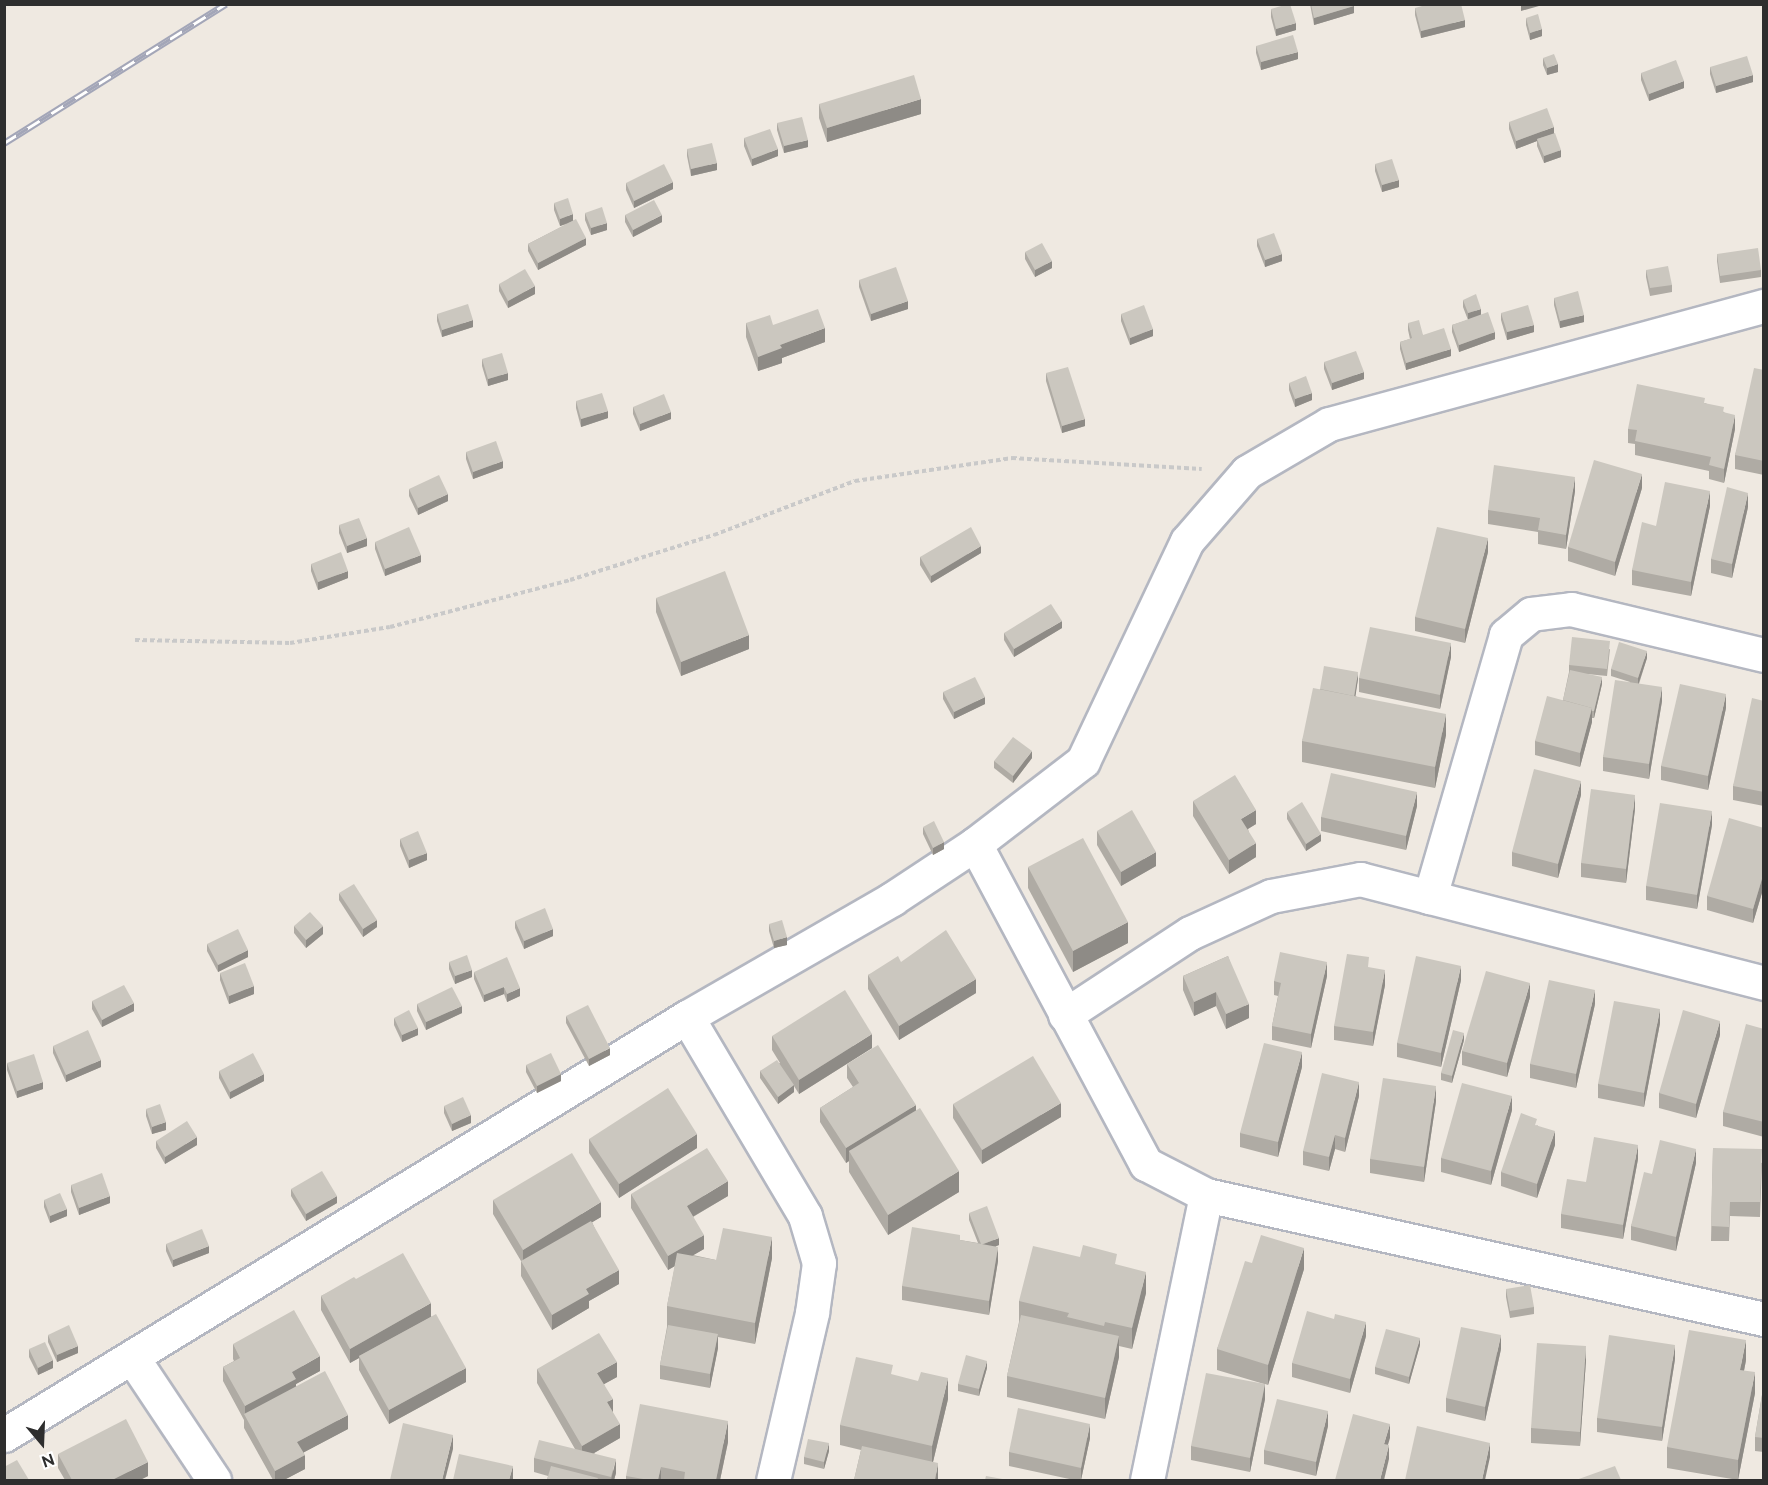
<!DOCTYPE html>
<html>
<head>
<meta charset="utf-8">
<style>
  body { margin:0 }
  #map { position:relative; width:1768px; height:1485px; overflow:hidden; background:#efe9e1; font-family:Raleway,sans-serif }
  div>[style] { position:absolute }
  .path>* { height:4px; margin-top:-2px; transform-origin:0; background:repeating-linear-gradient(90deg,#c9c9c9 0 4.5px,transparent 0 7.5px) }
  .roads { filter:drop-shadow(2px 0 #b4b7c1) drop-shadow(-2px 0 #b4b7c1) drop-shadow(0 2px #b4b7c1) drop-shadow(0 -2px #b4b7c1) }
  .minor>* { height:33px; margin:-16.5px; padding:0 16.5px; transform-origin:16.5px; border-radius:16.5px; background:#fff }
  .rail>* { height:7px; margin-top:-3.5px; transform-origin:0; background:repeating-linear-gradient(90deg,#fff 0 14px,#a3a6b8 0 28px); box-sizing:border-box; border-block:2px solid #a3a6b8 }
  .wall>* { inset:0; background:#afaba4 }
  .shaded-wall>* { inset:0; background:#8e8b86 }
  .building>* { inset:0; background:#cbc7bf }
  span { translate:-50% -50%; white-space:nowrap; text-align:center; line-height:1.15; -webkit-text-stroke:6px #fff; paint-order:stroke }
  .frame { position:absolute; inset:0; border:6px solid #2e2e2e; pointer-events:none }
  .north { position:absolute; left:12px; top:1413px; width:60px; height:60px; -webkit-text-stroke:4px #fff; paint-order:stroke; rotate:161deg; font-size:16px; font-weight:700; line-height:24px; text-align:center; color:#2e2e2e }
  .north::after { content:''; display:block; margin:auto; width:21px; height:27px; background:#2e2e2e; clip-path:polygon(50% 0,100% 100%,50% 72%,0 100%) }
</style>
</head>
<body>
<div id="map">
  <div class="path">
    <div style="left:135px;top:640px;width:155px;rotate:1.1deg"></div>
    <div style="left:290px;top:643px;width:101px;rotate:-9.1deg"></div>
    <div style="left:390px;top:627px;width:186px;rotate:-14.6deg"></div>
    <div style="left:570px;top:580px;width:151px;rotate:-17.4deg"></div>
    <div style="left:714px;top:535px;width:151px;rotate:-21deg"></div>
    <div style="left:855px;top:481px;width:159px;rotate:-8.3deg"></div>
    <div style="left:1012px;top:458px;width:190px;rotate:3.3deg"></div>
  </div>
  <div class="roads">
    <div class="minor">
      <div style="left:1764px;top:655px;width:198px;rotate:-166.6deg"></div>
      <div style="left:1571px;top:609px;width:40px;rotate:172.9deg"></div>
      <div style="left:1531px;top:614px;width:33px;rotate:140deg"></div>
      <div style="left:1506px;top:635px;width:273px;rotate:106.2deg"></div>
      <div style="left:1430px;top:897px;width:345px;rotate:14.4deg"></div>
      <div style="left:975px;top:844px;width:363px;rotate:61.9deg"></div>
      <div style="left:1146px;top:1164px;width:68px;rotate:27.3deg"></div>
      <div style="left:1206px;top:1195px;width:572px;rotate:12.53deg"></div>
      <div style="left:1065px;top:1015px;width:149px;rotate:-33.3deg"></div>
      <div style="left:1190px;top:933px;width:89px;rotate:-24.6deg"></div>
      <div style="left:1271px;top:896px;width:91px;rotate:-10.8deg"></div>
      <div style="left:1360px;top:879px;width:72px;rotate:14.4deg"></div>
      <div style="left:687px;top:1017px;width:231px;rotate:59.3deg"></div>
      <div style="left:805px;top:1216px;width:49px;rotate:73.4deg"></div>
      <div style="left:819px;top:1263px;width:50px;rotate:98deg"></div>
      <div style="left:812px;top:1313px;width:171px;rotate:103.1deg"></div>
      <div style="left:132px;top:1357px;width:148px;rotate:56.3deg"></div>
      <div style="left:4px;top:1435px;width:801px;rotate:-31.47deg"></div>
      <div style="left:687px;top:1017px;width:237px;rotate:-29.9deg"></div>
      <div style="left:892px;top:899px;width:100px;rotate:-33.5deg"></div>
      <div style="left:975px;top:844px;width:136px;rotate:-37.5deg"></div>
      <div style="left:1083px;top:761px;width:243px;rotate:-64.7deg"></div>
      <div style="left:1187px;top:541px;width:91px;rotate:-49deg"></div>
      <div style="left:1247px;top:472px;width:95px;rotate:-30.3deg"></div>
      <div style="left:1329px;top:424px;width:451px;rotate:-15.2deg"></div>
      <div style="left:1147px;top:1480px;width:291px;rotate:-78.3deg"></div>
    </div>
  </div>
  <div class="rail">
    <div style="left:4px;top:143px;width:262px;rotate:-32.1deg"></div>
  </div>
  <div class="wall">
    <div style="clip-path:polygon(1310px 4px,1354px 4px,1354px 13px,1314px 25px)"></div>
    <div style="clip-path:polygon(1415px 8px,1465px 27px,1421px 38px,1415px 15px)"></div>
    <div style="clip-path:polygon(1271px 9px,1296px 30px,1276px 36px,1271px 17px)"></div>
    <div style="clip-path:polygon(1526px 18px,1542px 36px,1530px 40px,1526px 25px)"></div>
    <div style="clip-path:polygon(1256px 46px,1298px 59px,1261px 70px,1256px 53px)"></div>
    <div style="clip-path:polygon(1543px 58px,1558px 72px,1547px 75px,1543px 65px)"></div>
    <div style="clip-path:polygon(1710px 67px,1753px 82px,1716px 93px,1710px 74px)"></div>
    <div style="clip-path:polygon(1641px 73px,1684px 88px,1649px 101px,1641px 80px)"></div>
    <div style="clip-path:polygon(819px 104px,921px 114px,827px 142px,819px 118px)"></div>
    <div style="clip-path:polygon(1509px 122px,1554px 133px,1561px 157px,1544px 163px,1537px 146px,1537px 141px,1516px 149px,1509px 129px)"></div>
    <div style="clip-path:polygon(777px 123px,808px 147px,784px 153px,777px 130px)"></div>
    <div style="clip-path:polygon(744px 138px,778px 156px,752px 166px,744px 146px)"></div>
    <div style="clip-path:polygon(687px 149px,717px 170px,691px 176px,687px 156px)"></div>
    <div style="clip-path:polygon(1375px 164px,1399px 187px,1382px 192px,1375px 171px)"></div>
    <div style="clip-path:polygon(626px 183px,673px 189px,634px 208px,626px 190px)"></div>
    <div style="clip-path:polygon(554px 203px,573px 220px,586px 245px,538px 270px,528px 251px,528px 244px,567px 224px,560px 226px,554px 210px)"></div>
    <div style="clip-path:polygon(585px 213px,607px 230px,591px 235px,585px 220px)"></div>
    <div style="clip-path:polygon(625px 215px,662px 222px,633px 237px,625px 222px)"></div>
    <div style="clip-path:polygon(1257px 239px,1282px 261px,1265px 267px,1257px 246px)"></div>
    <div style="clip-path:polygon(1025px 252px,1052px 268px,1035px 277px,1025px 259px)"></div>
    <div style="clip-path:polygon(1717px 254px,1761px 270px,1761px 277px,1720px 283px,1717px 261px)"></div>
    <div style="clip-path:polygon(1646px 270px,1672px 285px,1672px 292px,1650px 296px,1646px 277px)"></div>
    <div style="clip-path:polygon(859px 280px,908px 309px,871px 321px,859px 287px)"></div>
    <div style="clip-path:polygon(499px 284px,535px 294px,508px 308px,499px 291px)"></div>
    <div style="clip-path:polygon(1554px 298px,1584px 322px,1560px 328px,1554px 305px)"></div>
    <div style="clip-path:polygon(1463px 300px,1481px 315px,1495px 339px,1459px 352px,1452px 332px,1452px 325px,1468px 320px,1463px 307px)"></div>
    <div style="clip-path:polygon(1501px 313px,1534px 332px,1507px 340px,1501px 320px)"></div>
    <div style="clip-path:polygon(437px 314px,473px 327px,442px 337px,437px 321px)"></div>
    <div style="clip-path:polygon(1121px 314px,1153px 336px,1130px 345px,1121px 321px)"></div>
    <div style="clip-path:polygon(746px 323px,773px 325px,825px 342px,782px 358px,782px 363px,758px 371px,746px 337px)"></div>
    <div style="clip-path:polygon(1408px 323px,1423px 335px,1451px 356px,1406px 370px,1400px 349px,1400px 342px,1410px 339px,1408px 330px)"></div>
    <div style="clip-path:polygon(482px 359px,508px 380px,488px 386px,482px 366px)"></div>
    <div style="clip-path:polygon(1324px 362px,1364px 379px,1332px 390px,1324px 369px)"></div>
    <div style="clip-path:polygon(1764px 370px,1764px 475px,1735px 469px,1735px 455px)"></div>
    <div style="clip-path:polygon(1046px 373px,1085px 426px,1062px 433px,1046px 381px)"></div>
    <div style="clip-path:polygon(1289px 383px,1312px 400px,1295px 407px,1289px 390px)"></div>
    <div style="clip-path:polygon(576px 401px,608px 418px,581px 427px,576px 408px)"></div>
    <div style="clip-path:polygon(1705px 403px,1724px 412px,1735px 429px,1724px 483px,1709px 479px,1709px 471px,1635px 455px,1635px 444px,1628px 443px,1628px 429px)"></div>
    <div style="clip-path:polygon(633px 407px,671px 419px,640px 431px,633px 414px)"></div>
    <div style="clip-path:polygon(466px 452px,503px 468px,473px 479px,466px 459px)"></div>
    <div style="clip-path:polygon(1642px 488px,1615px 576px,1568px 561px,1568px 547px)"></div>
    <div style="clip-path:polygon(409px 489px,448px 501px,418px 515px,409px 496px)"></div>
    <div style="clip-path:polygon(1575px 491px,1566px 549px,1538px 544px,1538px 532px,1488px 524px,1488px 510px)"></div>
    <div style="clip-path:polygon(1710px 506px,1691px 596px,1632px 585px,1632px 570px,1656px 526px)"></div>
    <div style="clip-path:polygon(1748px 507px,1732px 578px,1711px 573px,1711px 559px)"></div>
    <div style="clip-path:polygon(339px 525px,367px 546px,347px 553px,339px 533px)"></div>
    <div style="clip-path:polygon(375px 542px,421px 562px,385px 576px,375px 549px)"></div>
    <div style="clip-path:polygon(1488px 552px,1465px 643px,1415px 631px,1415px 617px)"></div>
    <div style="clip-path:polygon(981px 553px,931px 583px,920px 565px,920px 557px)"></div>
    <div style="clip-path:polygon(311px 564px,348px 578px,318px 590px,311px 571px)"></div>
    <div style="clip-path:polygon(656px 598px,749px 649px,681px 676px,656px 612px)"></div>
    <div style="clip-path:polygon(1062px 628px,1014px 657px,1004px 640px,1004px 633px)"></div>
    <div style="clip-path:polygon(1610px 649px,1607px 676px,1587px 674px,1602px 684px,1594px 718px,1592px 718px,1592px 722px,1580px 767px,1535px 755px,1535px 741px,1563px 700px,1569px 672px,1569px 665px)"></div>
    <div style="clip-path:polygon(1451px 657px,1440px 709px,1359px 692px,1359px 678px)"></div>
    <div style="clip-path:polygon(1647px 658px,1639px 684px,1662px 701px,1649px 779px,1603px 771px,1603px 757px,1630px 682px,1611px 676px,1611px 669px)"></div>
    <div style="clip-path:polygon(1358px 679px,1355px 696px,1446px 735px,1435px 788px,1302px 762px,1302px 741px,1320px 689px)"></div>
    <div style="clip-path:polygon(943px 692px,985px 704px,954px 719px,943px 699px)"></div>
    <div style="clip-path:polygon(1764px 701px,1764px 806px,1733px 800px,1733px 786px)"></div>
    <div style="clip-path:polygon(1726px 708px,1708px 790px,1661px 780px,1661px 766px)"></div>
    <div style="clip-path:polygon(1032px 758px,1013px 783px,994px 768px,994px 761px)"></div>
    <div style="clip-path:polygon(1581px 795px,1558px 878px,1512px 866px,1512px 852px)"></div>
    <div style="clip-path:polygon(1193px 801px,1256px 824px,1248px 829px,1256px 857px,1229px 874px,1193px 816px)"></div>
    <div style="clip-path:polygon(1417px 806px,1406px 850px,1321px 831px,1321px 817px)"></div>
    <div style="clip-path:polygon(1635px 809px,1626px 883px,1581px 877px,1581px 863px)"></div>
    <div style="clip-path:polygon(1287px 812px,1321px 841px,1306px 851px,1287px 819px)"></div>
    <div style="clip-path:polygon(1712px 825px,1697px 909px,1646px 900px,1646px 886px)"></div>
    <div style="clip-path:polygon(923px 827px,944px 849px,933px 855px,923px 834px)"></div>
    <div style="clip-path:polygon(1764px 828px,1764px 886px,1753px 923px,1707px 910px,1707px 896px)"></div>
    <div style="clip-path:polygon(1097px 831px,1156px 866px,1121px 886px,1097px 845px)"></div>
    <div style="clip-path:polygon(400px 839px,427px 860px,409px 868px,400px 846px)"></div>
    <div style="clip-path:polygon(1028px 867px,1128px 943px,1073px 972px,1028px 888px)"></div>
    <div style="clip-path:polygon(339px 893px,377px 927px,363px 937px,339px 900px)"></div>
    <div style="clip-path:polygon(515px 921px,553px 936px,524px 949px,515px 928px)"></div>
    <div style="clip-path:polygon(769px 924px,787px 945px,774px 948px,769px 931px)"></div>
    <div style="clip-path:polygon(294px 926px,323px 934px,306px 948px,294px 933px)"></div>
    <div style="clip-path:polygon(207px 944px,248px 957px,218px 972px,207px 951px)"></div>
    <div style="clip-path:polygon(1228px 956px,1249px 1018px,1226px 1029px,1216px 1006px,1194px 1016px,1183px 990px,1183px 976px)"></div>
    <div style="clip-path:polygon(449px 962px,472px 977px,455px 984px,449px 969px)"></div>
    <div style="clip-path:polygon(901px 962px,976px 993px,899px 1040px,868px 989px,868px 975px)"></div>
    <div style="clip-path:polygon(1369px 968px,1385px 985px,1373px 1046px,1334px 1040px,1334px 1026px)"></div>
    <div style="clip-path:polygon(474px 972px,520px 996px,507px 1002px,504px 994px,484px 1002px,474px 979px)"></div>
    <div style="clip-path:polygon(220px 973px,254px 994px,229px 1004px,220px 980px)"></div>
    <div style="clip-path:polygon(1327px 976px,1311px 1048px,1272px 1040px,1272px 1026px,1278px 996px,1274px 995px,1274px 981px)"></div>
    <div style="clip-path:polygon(1461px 980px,1441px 1067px,1397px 1057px,1397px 1043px)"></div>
    <div style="clip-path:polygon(1530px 997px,1507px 1077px,1462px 1065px,1462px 1051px)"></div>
    <div style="clip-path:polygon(92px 1001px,134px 1011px,102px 1027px,92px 1009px)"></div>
    <div style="clip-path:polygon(417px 1004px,462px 1013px,426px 1030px,417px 1011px)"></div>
    <div style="clip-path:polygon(1595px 1004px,1576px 1088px,1530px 1078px,1530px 1064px)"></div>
    <div style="clip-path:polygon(566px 1016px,610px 1055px,589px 1066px,566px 1023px)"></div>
    <div style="clip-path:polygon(394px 1018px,418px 1035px,402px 1042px,394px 1025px)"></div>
    <div style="clip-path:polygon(1660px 1023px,1644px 1107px,1598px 1098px,1598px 1084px)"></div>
    <div style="clip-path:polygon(1764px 1029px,1764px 1137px,1723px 1126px,1723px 1112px)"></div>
    <div style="clip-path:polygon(1720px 1035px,1696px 1118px,1659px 1108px,1659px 1093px)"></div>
    <div style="clip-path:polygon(772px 1036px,872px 1048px,799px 1094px,794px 1086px,794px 1092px,778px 1104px,760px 1078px,760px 1071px,780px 1063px,772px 1050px)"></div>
    <div style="clip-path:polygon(1464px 1040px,1452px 1083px,1441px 1080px,1441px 1073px)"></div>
    <div style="clip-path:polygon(53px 1046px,101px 1067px,66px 1082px,53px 1053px)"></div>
    <div style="clip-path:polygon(7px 1063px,43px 1089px,17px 1098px,7px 1070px)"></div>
    <div style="clip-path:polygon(847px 1064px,916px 1111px,959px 1192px,888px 1235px,849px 1172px,849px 1161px,846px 1163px,820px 1122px,820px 1108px,853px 1087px,847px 1078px)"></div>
    <div style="clip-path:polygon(526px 1065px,561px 1081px,537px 1093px,526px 1072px)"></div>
    <div style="clip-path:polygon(1302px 1067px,1278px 1157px,1240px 1147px,1240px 1133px)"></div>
    <div style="clip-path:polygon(219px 1071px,264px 1081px,230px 1099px,219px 1078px)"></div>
    <div style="clip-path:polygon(1359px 1096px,1345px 1152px,1335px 1149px,1329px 1171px,1303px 1165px,1303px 1151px)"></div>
    <div style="clip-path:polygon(1436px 1101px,1424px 1182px,1370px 1173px,1370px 1159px)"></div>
    <div style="clip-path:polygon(953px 1104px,1061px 1117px,982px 1164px,953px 1118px)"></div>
    <div style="clip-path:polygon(444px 1106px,471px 1123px,452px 1131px,444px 1113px)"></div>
    <div style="clip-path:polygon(146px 1109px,166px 1130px,152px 1134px,146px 1116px)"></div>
    <div style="clip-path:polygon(1512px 1110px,1491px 1185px,1441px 1172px,1441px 1158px)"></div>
    <div style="clip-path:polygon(1537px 1125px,1555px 1145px,1537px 1198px,1501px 1186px,1501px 1172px)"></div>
    <div style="clip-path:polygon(589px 1139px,697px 1148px,619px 1198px,589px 1153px)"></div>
    <div style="clip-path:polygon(156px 1141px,197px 1145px,165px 1164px,156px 1148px)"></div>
    <div style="clip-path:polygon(1713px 1148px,1762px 1163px,1760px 1217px,1730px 1216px,1729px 1241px,1711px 1241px)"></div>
    <div style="clip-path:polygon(1638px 1159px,1623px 1239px,1561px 1228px,1561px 1214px,1586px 1182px)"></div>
    <div style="clip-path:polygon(1696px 1163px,1676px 1251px,1631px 1240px,1631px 1226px,1652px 1174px)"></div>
    <div style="clip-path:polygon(71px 1185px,110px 1203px,79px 1215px,71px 1192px)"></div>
    <div style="clip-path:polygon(291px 1189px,337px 1203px,306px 1221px,291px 1196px)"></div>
    <div style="clip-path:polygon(631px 1194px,728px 1196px,693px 1217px,704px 1249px,693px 1255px,716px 1260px,772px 1258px,755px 1344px,718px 1337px,718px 1348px,710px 1388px,660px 1379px,660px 1365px,667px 1327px,667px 1306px,675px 1266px,668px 1270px,631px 1208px)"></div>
    <div style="clip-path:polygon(44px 1200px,67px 1216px,50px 1223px,44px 1207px)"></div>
    <div style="clip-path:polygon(493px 1200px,601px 1217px,592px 1222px,619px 1284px,589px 1301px,589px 1308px,552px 1330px,521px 1276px,521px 1261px,493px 1214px)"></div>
    <div style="clip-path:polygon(969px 1213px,999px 1245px,996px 1246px,998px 1261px,989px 1315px,902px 1300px,902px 1286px,960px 1240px,978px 1243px,969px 1220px)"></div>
    <div style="clip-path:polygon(166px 1244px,209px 1253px,173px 1267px,166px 1251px)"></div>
    <div style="clip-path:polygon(1080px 1257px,1117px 1265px,1146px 1293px,1132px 1349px,1119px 1346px,1119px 1357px,1105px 1419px,1007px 1397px,1007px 1376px,1019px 1322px,1019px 1301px)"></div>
    <div style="clip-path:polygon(1252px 1263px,1304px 1269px,1268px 1385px,1265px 1384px,1265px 1399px,1250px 1472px,1191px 1460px,1191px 1446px,1264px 1384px,1217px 1370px,1217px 1349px)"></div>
    <div style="clip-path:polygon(356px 1279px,431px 1316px,466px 1382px,389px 1424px,359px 1370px,359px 1358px,350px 1363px,321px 1310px,321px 1296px)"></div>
    <div style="clip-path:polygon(1506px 1289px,1534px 1307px,1534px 1314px,1510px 1318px,1506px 1297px)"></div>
    <div style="clip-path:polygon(48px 1335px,78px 1353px,57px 1362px,48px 1342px)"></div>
    <div style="clip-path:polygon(1366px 1336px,1350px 1393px,1292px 1377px,1292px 1363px)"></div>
    <div style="clip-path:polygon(233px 1344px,320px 1371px,296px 1384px,296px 1386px,348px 1429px,304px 1452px,305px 1469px,284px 1480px,273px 1480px,244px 1428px,244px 1420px,223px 1381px,223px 1367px,234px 1361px,233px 1359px)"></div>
    <div style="clip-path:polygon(1420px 1345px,1409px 1384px,1375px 1374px,1375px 1367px)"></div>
    <div style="clip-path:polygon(29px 1349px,53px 1368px,38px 1375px,29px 1357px)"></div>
    <div style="clip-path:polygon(1501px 1349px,1485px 1421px,1446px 1412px,1446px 1398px)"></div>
    <div style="clip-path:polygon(1675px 1359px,1662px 1441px,1597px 1432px,1597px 1418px)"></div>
    <div style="clip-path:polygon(1586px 1360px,1580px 1446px,1531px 1443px,1531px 1428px)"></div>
    <div style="clip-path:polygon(1746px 1360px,1744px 1371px,1755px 1393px,1738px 1480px,1667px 1468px,1667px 1447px)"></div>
    <div style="clip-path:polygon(987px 1368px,979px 1396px,958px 1391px,958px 1384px)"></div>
    <div style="clip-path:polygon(537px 1369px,617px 1377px,604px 1384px,620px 1438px,594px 1453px,616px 1473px,614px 1480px,547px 1480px,548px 1476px,534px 1472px,534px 1458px,575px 1449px,537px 1383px)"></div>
    <div style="clip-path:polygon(893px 1375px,948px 1399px,933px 1462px,938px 1478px,938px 1480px,854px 1480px,861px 1450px,840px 1445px,840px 1425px)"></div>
    <div style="clip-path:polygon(1764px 1383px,1764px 1452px,1755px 1451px,1755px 1437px)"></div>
    <div style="clip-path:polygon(1328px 1426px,1316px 1476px,1264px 1464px,1264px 1450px)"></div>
    <div style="clip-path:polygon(1090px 1438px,1081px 1480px,1074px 1480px,1009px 1466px,1009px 1452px)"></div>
    <div style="clip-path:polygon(728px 1442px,720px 1480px,626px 1480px,626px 1476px)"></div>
    <div style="clip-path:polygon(829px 1451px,824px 1469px,804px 1464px,804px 1457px)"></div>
    <div style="clip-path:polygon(58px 1454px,148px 1476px,140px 1480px,65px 1480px,58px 1468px)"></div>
  </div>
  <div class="shaded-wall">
    <div style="clip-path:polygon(1521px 4px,1546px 4px,1521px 11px)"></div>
    <div style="clip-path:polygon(1354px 6px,1354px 13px,1314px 25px,1314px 18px)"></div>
    <div style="clip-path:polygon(1465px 20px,1465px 27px,1421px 38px,1421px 31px)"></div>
    <div style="clip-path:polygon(1296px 23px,1296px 30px,1276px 36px,1276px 29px)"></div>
    <div style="clip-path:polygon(1542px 29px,1542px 36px,1530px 40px,1530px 33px)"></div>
    <div style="clip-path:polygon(1298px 52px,1298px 59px,1261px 70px,1261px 62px)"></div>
    <div style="clip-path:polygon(1558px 64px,1558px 72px,1547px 75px,1547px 68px)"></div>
    <div style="clip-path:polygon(1753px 75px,1753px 82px,1716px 93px,1716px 86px)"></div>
    <div style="clip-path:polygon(1684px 81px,1684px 88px,1649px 101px,1649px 94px)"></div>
    <div style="clip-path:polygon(921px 99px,921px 114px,827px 142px,827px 128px)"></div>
    <div style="clip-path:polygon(1554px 127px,1554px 134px,1537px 139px,1537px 141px,1516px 149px,1516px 141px)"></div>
    <div style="clip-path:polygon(808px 140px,808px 147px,784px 153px,784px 146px)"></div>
    <div style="clip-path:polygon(778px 149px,778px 156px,752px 166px,752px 159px)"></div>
    <div style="clip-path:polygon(1561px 150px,1561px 157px,1544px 163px,1544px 156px)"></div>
    <div style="clip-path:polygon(717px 163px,717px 170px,691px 176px,691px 169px)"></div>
    <div style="clip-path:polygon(1399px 180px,1399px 187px,1382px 192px,1382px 185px)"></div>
    <div style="clip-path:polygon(673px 182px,673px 189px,634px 208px,634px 201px)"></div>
    <div style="clip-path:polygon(573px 214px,573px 221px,560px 226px,560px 219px)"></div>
    <div style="clip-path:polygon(662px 215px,662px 222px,633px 237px,633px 230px)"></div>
    <div style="clip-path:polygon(607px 223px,607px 230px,591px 235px,591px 228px)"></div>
    <div style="clip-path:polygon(586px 238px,586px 245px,538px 270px,538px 263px)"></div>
    <div style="clip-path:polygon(1282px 254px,1282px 261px,1265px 267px,1265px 260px)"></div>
    <div style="clip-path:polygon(1052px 261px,1052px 268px,1035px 277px,1035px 270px)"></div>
    <div style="clip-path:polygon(535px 286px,535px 294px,508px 308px,508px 301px)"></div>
    <div style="clip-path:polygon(908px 301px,908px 309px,871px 321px,871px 314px)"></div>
    <div style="clip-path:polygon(1481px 309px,1481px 316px,1468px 321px,1468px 313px)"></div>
    <div style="clip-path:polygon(1584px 315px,1584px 322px,1560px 328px,1560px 321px)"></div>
    <div style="clip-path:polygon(473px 320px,473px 327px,442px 337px,442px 330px)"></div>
    <div style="clip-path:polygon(1534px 325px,1534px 332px,1507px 340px,1507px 332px)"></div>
    <div style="clip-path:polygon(825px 328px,825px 342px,782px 358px,782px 363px,758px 371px,758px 357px,780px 345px)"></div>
    <div style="clip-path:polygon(1153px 329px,1153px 336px,1130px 345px,1130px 338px)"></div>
    <div style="clip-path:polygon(1495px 332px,1495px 339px,1459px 352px,1459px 345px)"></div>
    <div style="clip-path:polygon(1451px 349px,1451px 356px,1406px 370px,1406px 363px)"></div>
    <div style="clip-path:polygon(1364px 372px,1364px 379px,1332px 390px,1332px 383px)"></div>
    <div style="clip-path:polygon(508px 373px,508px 380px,488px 386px,488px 379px)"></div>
    <div style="clip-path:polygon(1312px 393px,1312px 400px,1295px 407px,1295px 399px)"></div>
    <div style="clip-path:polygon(608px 411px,608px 418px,581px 427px,581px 419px)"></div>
    <div style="clip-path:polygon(671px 412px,671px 419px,640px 431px,640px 424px)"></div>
    <div style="clip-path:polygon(1735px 415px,1735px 429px,1724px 483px,1724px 469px)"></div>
    <div style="clip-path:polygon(1085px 419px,1085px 426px,1062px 433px,1062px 426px)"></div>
    <div style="clip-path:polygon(503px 461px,503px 468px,473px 479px,473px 472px)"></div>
    <div style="clip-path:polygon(1642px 474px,1642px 488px,1615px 576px,1615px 562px)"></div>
    <div style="clip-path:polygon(1575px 477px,1575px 491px,1566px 549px,1566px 535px)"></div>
    <div style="clip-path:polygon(1710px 491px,1710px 506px,1691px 596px,1691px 582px)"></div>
    <div style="clip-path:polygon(1748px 493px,1748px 507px,1732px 578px,1732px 564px)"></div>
    <div style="clip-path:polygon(448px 494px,448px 501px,418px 515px,418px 508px)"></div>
    <div style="clip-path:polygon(367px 538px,367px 546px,347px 553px,347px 546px)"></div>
    <div style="clip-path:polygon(1488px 538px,1488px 552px,1465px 643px,1465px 629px)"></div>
    <div style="clip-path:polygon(981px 546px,981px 553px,931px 583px,931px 576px)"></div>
    <div style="clip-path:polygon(421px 555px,421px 562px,385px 576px,385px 569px)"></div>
    <div style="clip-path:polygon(348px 571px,348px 578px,318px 590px,318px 582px)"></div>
    <div style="clip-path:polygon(1062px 621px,1062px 628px,1014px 657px,1014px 649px)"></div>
    <div style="clip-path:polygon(749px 635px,749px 649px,681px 676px,681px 662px)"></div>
    <div style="clip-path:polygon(1451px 643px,1451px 657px,1440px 709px,1440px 695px)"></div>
    <div style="clip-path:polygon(1647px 651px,1647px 658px,1638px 685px,1638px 678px)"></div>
    <div style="clip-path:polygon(1358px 672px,1358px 679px,1353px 713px,1353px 706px)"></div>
    <div style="clip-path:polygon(1602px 677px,1602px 684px,1594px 718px,1594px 711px)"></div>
    <div style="clip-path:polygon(1662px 687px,1662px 701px,1649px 779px,1649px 764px)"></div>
    <div style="clip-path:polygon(1726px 694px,1726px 708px,1708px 790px,1708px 776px)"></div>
    <div style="clip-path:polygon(985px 697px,985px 704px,954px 719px,954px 712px)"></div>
    <div style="clip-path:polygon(1592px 708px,1592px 722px,1580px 767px,1580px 753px)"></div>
    <div style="clip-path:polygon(1446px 714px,1446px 735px,1435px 788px,1435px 767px)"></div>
    <div style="clip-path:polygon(1032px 751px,1032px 758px,1013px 783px,1013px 776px)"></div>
    <div style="clip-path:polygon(1581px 781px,1581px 795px,1558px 878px,1558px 864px)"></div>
    <div style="clip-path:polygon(1417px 792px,1417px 806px,1406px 850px,1406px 836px)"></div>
    <div style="clip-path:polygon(1635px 795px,1635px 809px,1626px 883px,1626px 869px)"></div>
    <div style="clip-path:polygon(1256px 810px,1256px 824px,1241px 833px,1241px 819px)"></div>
    <div style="clip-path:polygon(1712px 811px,1712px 825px,1697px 909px,1697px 895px)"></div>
    <div style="clip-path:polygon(1321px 834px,1321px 841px,1306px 851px,1306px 844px)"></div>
    <div style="clip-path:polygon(944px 842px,944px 849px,933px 855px,933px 848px)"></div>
    <div style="clip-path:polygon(1256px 843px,1256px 857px,1229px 874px,1229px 860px)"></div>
    <div style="clip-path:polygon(1156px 852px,1156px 866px,1121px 886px,1121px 872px)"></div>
    <div style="clip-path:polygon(427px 853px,427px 860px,409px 868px,409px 860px)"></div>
    <div style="clip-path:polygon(1764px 872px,1764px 886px,1753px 923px,1753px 909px)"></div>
    <div style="clip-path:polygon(377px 920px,377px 927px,363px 937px,363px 929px)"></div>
    <div style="clip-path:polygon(1128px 922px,1128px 943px,1073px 972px,1073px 951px)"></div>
    <div style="clip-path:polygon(323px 926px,323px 934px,306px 948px,306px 940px)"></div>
    <div style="clip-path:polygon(553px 929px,553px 936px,524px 949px,524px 941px)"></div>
    <div style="clip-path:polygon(787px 937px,787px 945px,774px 948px,774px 941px)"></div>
    <div style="clip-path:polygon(248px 950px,248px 957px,218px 972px,218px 965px)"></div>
    <div style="clip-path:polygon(1327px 962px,1327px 976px,1311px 1048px,1311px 1034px)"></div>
    <div style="clip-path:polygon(1461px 966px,1461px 980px,1441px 1067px,1441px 1053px)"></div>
    <div style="clip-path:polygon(472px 970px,472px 977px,455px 984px,455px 976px)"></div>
    <div style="clip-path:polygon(1385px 970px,1385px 985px,1373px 1046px,1373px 1032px)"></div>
    <div style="clip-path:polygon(976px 979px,976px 993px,899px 1040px,899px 1026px)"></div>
    <div style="clip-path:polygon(1530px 983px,1530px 997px,1507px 1077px,1507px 1063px)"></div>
    <div style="clip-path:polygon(254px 986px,254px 994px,229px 1004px,229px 996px)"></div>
    <div style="clip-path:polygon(504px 987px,504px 994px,484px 1002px,484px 995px)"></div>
    <div style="clip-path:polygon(520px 988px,520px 996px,507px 1002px,507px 994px)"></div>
    <div style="clip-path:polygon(1595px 990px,1595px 1004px,1576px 1088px,1576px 1074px)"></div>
    <div style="clip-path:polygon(1216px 992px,1216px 1006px,1194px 1016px,1194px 1002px)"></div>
    <div style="clip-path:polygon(134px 1003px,134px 1011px,102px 1027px,102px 1020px)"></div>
    <div style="clip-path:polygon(1249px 1004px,1249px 1018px,1226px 1029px,1226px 1014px)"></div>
    <div style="clip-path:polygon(462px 1006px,462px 1013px,426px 1030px,426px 1022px)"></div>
    <div style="clip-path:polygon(1660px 1009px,1660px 1023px,1644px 1107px,1644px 1093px)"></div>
    <div style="clip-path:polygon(1720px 1021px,1720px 1035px,1696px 1118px,1696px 1104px)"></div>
    <div style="clip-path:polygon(418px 1028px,418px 1035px,402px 1042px,402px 1035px)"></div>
    <div style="clip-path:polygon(1464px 1033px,1464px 1040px,1452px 1083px,1452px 1076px)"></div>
    <div style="clip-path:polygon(872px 1034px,872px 1048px,799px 1094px,799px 1080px)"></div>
    <div style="clip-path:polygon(610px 1048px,610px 1055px,589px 1066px,589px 1059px)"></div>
    <div style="clip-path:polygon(1302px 1052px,1302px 1067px,1278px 1157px,1278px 1142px)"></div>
    <div style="clip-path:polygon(101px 1060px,101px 1067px,66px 1082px,66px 1075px)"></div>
    <div style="clip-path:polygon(264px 1074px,264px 1081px,230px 1099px,230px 1092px)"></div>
    <div style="clip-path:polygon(561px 1074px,561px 1081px,537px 1093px,537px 1086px)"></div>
    <div style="clip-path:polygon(43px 1082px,43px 1089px,17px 1098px,17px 1091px)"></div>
    <div style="clip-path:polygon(1359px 1082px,1359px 1096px,1345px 1152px,1345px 1138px)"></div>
    <div style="clip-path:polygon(794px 1085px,794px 1092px,778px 1104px,778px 1097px)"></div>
    <div style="clip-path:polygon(1436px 1086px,1436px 1101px,1424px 1182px,1424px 1167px)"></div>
    <div style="clip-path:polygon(1512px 1096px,1512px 1110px,1491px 1185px,1491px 1171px)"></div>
    <div style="clip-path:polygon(1061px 1103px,1061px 1117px,982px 1164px,982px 1150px)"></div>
    <div style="clip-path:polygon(916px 1105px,916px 1120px,849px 1151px,849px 1161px,846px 1163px,846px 1148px)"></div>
    <div style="clip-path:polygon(471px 1115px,471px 1123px,452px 1131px,452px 1124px)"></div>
    <div style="clip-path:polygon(166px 1122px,166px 1130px,152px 1134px,152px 1127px)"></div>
    <div style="clip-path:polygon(1555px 1131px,1555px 1145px,1537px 1198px,1537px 1184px)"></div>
    <div style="clip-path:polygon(697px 1134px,697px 1148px,619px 1198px,619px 1184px)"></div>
    <div style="clip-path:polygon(1335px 1135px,1335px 1149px,1329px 1171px,1329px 1157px)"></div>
    <div style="clip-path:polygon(197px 1137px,197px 1145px,165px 1164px,165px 1157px)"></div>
    <div style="clip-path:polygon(1638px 1145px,1638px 1159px,1623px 1239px,1623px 1225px)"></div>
    <div style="clip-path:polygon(1696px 1149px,1696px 1163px,1676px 1251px,1676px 1237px)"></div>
    <div style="clip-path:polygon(959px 1171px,959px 1192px,888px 1235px,888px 1215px)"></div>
    <div style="clip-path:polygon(728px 1181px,728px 1196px,687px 1220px,687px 1206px)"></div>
    <div style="clip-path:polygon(110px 1196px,110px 1203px,79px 1215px,79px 1208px)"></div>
    <div style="clip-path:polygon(337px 1196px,337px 1203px,306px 1221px,306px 1214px)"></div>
    <div style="clip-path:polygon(601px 1202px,601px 1217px,523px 1264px,523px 1250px)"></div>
    <div style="clip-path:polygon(67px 1209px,67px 1216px,50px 1223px,50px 1216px)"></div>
    <div style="clip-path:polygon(704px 1235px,704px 1249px,668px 1270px,668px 1256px)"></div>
    <div style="clip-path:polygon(772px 1237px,772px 1258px,755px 1344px,755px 1323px)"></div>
    <div style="clip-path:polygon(999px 1238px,999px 1245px,981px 1252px,981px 1245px)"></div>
    <div style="clip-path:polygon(209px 1246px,209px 1253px,173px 1267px,173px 1260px)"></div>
    <div style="clip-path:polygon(998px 1247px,998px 1261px,989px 1315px,989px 1301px)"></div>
    <div style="clip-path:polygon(1304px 1248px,1304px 1269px,1268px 1385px,1268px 1365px)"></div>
    <div style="clip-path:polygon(619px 1270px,619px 1284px,589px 1301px,589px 1308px,552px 1330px,552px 1315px,586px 1289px)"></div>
    <div style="clip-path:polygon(1146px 1272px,1146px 1293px,1132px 1349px,1132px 1328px)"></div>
    <div style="clip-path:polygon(431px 1303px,431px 1317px,359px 1356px,359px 1358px,350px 1363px,350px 1349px)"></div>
    <div style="clip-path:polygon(1366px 1322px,1366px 1336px,1350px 1393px,1350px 1379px)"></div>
    <div style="clip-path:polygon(718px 1334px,718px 1348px,710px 1388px,710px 1374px)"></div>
    <div style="clip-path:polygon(1501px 1335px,1501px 1349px,1485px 1421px,1485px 1407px)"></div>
    <div style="clip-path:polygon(1119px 1336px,1119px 1357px,1105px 1419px,1105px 1398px)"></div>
    <div style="clip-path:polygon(1420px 1338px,1420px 1345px,1409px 1384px,1409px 1377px)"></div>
    <div style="clip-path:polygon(1746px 1340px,1746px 1360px,1740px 1391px,1740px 1370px)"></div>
    <div style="clip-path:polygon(1675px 1345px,1675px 1359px,1662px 1441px,1662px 1427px)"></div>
    <div style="clip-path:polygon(78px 1346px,78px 1353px,57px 1362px,57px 1355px)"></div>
    <div style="clip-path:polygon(1586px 1346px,1586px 1360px,1580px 1446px,1580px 1432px)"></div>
    <div style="clip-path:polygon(320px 1356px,320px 1371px,296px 1384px,296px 1393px,245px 1415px,245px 1406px,292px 1372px)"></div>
    <div style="clip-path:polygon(53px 1360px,53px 1368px,38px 1375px,38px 1368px)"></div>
    <div style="clip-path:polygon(987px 1361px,987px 1368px,979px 1396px,979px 1389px)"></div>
    <div style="clip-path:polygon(617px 1362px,617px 1377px,597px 1388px,597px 1373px)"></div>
    <div style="clip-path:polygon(466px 1368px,466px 1382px,389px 1424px,389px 1410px)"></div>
    <div style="clip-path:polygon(1755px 1372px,1755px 1393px,1738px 1480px,1738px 1460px)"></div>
    <div style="clip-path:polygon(948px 1378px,948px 1399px,932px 1466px,932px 1446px)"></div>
    <div style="clip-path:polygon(1265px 1384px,1265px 1399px,1250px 1472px,1250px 1458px)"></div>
    <div style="clip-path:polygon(613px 1399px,613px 1413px,607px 1402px)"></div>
    <div style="clip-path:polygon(1328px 1411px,1328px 1426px,1316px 1476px,1316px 1462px)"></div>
    <div style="clip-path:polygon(348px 1415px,348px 1429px,297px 1456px,297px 1442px)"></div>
    <div style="clip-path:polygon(728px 1421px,728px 1442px,720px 1480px,716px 1480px)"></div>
    <div style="clip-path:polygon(620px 1424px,620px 1438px,582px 1460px,582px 1446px)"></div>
    <div style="clip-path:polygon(1090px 1424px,1090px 1438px,1081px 1480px,1081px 1468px)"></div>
    <div style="clip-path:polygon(1390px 1424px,1390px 1438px,1384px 1458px,1384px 1444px)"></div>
    <div style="clip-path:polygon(453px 1435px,453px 1449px,445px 1480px,442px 1480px)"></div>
    <div style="clip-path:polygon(829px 1443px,829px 1451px,824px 1469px,824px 1462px)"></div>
    <div style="clip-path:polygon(1490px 1443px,1490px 1457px,1485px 1480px,1482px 1480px)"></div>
    <div style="clip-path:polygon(1389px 1445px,1389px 1459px,1384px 1480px,1380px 1480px)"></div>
    <div style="clip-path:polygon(305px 1455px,305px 1469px,284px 1480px,275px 1480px,275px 1471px)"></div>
    <div style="clip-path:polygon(616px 1459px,616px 1473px,614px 1480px,611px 1480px)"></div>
    <div style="clip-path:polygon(148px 1462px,148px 1476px,140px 1480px,112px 1480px)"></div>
    <div style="clip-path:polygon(938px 1463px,938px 1480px,935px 1480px)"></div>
    <div style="clip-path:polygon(513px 1466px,513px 1480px,509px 1480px)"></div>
    <div style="clip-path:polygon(661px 1467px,661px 1480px,658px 1480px)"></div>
  </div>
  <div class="building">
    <div style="clip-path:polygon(1288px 4px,1290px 4px,1296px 23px,1276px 29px,1271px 9px)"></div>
    <div style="clip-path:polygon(1311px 4px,1354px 4px,1354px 6px,1314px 18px)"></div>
    <div style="clip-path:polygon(1429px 4px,1461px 4px,1465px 20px,1421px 31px,1415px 8px)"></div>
    <div style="clip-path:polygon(1538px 14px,1542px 29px,1530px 33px,1526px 18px)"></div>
    <div style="clip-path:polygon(1293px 35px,1298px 52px,1261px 62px,1256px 46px)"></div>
    <div style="clip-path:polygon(1554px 54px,1558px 64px,1547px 68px,1543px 58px)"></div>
    <div style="clip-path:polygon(1747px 56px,1753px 75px,1716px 86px,1710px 67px)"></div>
    <div style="clip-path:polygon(1676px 60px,1684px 81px,1649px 94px,1641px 73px)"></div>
    <div style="clip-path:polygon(914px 75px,921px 99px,827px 128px,819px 104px)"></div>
    <div style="clip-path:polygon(1547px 108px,1554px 127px,1516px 141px,1509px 122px)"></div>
    <div style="clip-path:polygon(802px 117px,808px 140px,784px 146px,777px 123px)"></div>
    <div style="clip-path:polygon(770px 129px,778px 149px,752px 159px,744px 138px)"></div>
    <div style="clip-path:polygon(1555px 133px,1561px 150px,1544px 156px,1537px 139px)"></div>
    <div style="clip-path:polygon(712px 143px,717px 163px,691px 169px,687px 149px)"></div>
    <div style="clip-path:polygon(1392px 159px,1399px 180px,1382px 185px,1375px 164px)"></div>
    <div style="clip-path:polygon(664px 164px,673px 182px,634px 201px,626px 183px)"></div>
    <div style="clip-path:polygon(568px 198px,573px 214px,560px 219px,554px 203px)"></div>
    <div style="clip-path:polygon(654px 200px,662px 215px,633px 230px,625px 215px)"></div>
    <div style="clip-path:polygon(602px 207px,607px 223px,591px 228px,585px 213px)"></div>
    <div style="clip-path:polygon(576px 219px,586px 238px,538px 263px,528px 244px)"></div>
    <div style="clip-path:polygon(1274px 233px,1282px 254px,1265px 260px,1257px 239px)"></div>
    <div style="clip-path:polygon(1042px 243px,1052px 261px,1035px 270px,1025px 252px)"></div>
    <div style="clip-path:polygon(1758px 248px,1761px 270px,1720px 276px,1717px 254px)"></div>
    <div style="clip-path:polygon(1668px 266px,1672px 285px,1650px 288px,1646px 270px)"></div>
    <div style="clip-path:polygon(896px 267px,908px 301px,871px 314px,859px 280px)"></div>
    <div style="clip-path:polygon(525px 269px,535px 286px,508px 301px,499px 284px)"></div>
    <div style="clip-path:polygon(1578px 291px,1584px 315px,1560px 321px,1554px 298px)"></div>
    <div style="clip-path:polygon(1476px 294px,1481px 309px,1468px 313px,1463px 300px)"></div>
    <div style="clip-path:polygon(468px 304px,473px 320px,442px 330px,437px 314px)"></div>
    <div style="clip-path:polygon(1144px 305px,1153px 329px,1130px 338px,1121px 314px)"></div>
    <div style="clip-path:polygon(1528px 305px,1534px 325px,1507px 332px,1501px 313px)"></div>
    <div style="clip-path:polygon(818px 309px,825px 328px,780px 345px,782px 348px,758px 357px,746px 323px,770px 315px,773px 325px)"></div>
    <div style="clip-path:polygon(1488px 312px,1495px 332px,1459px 345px,1452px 325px)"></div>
    <div style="clip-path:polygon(1419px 320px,1423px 335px,1444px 328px,1451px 349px,1406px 363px,1400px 342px,1412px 338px,1408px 323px)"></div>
    <div style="clip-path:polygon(1356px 351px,1364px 372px,1332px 383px,1324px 362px)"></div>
    <div style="clip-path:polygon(502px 353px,508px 373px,488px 379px,482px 359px)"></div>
    <div style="clip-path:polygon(1068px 367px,1085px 419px,1062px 426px,1046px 373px)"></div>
    <div style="clip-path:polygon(1754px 368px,1764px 370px,1764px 461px,1735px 455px)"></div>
    <div style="clip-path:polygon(1306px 376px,1312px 393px,1295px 399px,1289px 383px)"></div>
    <div style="clip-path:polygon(1637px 384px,1705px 398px,1704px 403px,1724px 407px,1723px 412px,1735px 415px,1724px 469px,1709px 465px,1711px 457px,1635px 441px,1637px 430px,1628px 429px)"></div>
    <div style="clip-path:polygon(602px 393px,608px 411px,581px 419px,576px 401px)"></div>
    <div style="clip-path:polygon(664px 394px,671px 412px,640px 424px,633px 407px)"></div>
    <div style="clip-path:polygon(496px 441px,503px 461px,473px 472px,466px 452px)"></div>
    <div style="clip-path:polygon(1594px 460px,1642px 474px,1615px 562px,1568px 547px)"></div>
    <div style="clip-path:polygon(1494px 465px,1575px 477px,1566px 535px,1538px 530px,1540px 518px,1488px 510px)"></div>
    <div style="clip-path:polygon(439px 475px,448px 494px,418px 508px,409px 489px)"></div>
    <div style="clip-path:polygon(1665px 482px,1710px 491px,1691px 582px,1632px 570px,1642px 522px,1656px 526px)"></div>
    <div style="clip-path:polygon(1727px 487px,1748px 493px,1732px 564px,1711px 559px)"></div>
    <div style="clip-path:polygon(359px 518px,367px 538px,347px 546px,339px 525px)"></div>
    <div style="clip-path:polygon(409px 527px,421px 555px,385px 569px,375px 542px)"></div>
    <div style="clip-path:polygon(971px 527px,981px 546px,931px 576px,920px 557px)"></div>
    <div style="clip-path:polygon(1437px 527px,1488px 538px,1465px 629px,1415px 617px)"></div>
    <div style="clip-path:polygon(341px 552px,348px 571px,318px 582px,311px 564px)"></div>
    <div style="clip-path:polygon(725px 571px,749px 635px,681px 662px,656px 598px)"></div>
    <div style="clip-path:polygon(1051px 604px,1062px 621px,1014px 649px,1004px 633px)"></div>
    <div style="clip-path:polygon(1370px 627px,1451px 643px,1440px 695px,1359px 678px)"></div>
    <div style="clip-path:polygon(1572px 637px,1610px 641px,1607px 669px,1569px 665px)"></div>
    <div style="clip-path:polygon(1619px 642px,1647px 651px,1638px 678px,1611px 669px)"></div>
    <div style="clip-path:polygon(1324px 666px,1358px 672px,1354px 696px,1320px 689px)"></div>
    <div style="clip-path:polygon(1570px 670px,1602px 677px,1594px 711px,1592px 711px,1592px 708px,1563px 700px)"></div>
    <div style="clip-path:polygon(975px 677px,985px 697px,954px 712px,943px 692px)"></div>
    <div style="clip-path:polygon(1615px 680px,1662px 687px,1649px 764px,1603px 757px)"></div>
    <div style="clip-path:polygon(1680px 684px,1726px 694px,1708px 776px,1661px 766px)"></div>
    <div style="clip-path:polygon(1313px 688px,1446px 714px,1435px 767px,1302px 741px)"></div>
    <div style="clip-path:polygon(1547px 696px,1592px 708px,1580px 753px,1535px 741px)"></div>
    <div style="clip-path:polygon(1752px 698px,1764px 701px,1764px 792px,1733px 786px)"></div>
    <div style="clip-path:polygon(1013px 737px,1032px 751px,1013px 776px,994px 761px)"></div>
    <div style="clip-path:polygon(1534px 769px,1581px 781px,1558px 864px,1512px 852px)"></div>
    <div style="clip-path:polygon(1331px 773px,1417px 792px,1406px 836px,1321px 817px)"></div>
    <div style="clip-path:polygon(1235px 775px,1256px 810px,1241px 819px,1256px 843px,1229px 860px,1193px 801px)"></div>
    <div style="clip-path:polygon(1591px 789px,1635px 795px,1626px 869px,1581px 863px)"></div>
    <div style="clip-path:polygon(1302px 802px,1321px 834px,1306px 844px,1287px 812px)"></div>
    <div style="clip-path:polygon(1660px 803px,1712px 811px,1697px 895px,1646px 886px)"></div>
    <div style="clip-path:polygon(1132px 810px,1156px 852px,1121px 872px,1097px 831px)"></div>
    <div style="clip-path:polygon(1729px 818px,1764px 828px,1764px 872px,1753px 909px,1707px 896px)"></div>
    <div style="clip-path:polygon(934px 821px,944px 842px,933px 848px,923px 827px)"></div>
    <div style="clip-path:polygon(418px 831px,427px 853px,409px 860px,400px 839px)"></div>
    <div style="clip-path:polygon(1083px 838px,1128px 922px,1073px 951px,1028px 867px)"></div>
    <div style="clip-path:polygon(354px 884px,377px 920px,363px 929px,339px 893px)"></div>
    <div style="clip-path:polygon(545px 908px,553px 929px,524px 941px,515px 921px)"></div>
    <div style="clip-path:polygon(310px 912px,323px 926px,306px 940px,294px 926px)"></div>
    <div style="clip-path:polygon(782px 920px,787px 937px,774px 941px,769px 924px)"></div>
    <div style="clip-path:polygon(238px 929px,248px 950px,218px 965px,207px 944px)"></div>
    <div style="clip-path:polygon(946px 930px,976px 979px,899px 1026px,868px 975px,898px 956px,901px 962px)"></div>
    <div style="clip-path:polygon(1280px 952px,1327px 962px,1311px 1034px,1272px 1026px,1281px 983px,1274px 981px)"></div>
    <div style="clip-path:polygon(1347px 954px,1369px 957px,1368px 967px,1385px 970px,1373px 1032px,1334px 1026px)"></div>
    <div style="clip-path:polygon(467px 955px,472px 970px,455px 976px,449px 962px)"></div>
    <div style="clip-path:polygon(1228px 956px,1249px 1004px,1226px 1014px,1216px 992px,1194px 1002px,1183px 976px)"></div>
    <div style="clip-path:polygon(1416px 956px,1461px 966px,1441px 1053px,1397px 1043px)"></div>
    <div style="clip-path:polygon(507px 957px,520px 988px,507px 994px,504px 987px,484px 995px,474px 972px)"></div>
    <div style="clip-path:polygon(245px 963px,254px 986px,229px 996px,220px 973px)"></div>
    <div style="clip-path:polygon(1486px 971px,1530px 983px,1507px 1063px,1462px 1051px)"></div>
    <div style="clip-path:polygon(1549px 980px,1595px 990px,1576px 1074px,1530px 1064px)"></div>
    <div style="clip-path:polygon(124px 985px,134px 1003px,102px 1020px,92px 1001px)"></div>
    <div style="clip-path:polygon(452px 987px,462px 1006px,426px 1022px,417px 1004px)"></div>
    <div style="clip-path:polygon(845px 990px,872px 1034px,799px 1080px,772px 1036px)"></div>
    <div style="clip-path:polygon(1614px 1001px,1660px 1009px,1644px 1093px,1598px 1084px)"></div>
    <div style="clip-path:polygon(588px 1005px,610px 1048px,589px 1059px,566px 1016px)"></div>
    <div style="clip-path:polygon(409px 1010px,418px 1028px,402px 1035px,394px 1018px)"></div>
    <div style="clip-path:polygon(1683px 1010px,1720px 1021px,1696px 1104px,1659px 1093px)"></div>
    <div style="clip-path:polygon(1746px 1024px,1764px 1029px,1764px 1122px,1723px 1112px)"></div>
    <div style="clip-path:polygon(88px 1030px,101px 1060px,66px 1075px,53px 1046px)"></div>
    <div style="clip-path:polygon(1453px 1030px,1464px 1033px,1452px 1076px,1441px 1073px)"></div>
    <div style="clip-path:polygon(1264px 1043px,1302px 1052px,1278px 1142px,1240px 1133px)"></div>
    <div style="clip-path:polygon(878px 1045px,916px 1105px,846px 1148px,820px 1108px,859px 1083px,847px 1064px)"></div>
    <div style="clip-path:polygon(253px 1053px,264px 1074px,230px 1092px,219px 1071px)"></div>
    <div style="clip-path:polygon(551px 1053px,561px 1074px,537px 1086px,526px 1065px)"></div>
    <div style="clip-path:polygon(34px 1054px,43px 1082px,17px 1091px,7px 1063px)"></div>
    <div style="clip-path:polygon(1033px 1056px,1061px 1103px,982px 1150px,953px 1104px)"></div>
    <div style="clip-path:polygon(777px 1060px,794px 1085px,778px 1097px,760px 1071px)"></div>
    <div style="clip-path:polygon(1322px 1073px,1359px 1082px,1345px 1138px,1335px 1135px,1329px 1157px,1303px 1151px)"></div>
    <div style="clip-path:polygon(1383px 1078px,1436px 1086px,1424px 1167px,1370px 1159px)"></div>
    <div style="clip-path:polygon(1462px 1083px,1512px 1096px,1491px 1171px,1441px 1158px)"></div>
    <div style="clip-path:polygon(668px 1088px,697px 1134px,619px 1184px,589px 1139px)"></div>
    <div style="clip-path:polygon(463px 1097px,471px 1115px,452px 1124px,444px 1106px)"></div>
    <div style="clip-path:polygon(160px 1104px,166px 1122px,152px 1127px,146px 1109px)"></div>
    <div style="clip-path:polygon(920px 1108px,959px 1171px,888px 1215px,849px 1151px)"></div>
    <div style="clip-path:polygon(1521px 1113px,1537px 1119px,1535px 1125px,1555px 1131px,1537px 1184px,1501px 1172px)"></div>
    <div style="clip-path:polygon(187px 1121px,197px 1137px,165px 1157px,156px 1141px)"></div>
    <div style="clip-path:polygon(1594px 1137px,1638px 1145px,1623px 1225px,1561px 1214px,1567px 1179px,1586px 1182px)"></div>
    <div style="clip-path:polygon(1660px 1140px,1696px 1149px,1676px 1237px,1631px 1226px,1644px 1172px,1652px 1174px)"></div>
    <div style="clip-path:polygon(707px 1148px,728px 1181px,687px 1206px,704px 1235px,668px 1256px,631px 1194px)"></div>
    <div style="clip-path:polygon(1713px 1148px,1762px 1149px,1760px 1202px,1730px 1202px,1729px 1227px,1711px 1226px)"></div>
    <div style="clip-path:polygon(572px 1153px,601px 1202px,523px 1250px,493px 1200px)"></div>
    <div style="clip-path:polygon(322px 1171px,337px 1196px,306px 1214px,291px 1189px)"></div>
    <div style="clip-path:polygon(102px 1173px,110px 1196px,79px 1208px,71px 1185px)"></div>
    <div style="clip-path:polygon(60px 1193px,67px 1209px,50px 1216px,44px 1200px)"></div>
    <div style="clip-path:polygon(987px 1206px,999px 1238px,983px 1244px,981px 1244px,969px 1213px)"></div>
    <div style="clip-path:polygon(591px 1221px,619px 1270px,586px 1289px,589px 1294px,552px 1315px,521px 1261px)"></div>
    <div style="clip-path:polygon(912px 1227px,960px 1235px,960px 1240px,998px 1247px,989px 1301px,902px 1286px)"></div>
    <div style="clip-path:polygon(723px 1228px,772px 1237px,755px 1323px,667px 1306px,677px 1253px,716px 1260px)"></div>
    <div style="clip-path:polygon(202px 1229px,209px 1246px,173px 1260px,166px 1244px)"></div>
    <div style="clip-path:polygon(1261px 1235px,1304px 1248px,1268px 1365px,1217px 1349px,1245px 1261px,1252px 1263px)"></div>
    <div style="clip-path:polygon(1083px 1245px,1117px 1254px,1115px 1264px,1146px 1272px,1132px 1328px,1105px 1322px,1104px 1326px,1067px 1317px,1069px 1313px,1019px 1301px,1033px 1246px,1080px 1257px)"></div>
    <div style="clip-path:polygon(403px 1253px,431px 1303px,350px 1349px,321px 1296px,354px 1277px,356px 1279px)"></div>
    <div style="clip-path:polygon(1530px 1285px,1534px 1307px,1510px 1311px,1506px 1289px)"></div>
    <div style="clip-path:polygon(294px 1310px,320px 1356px,292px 1372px,296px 1379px,245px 1406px,223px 1367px,240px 1358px,233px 1344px)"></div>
    <div style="clip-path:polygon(1307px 1311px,1334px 1319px,1335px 1314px,1366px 1322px,1350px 1379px,1292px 1363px)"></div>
    <div style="clip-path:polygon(436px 1314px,466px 1368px,389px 1410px,359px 1356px)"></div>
    <div style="clip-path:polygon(1021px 1315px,1119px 1336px,1105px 1398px,1007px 1376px)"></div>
    <div style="clip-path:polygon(69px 1325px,78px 1346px,57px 1355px,48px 1335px)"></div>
    <div style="clip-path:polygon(668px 1325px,718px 1334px,710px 1374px,660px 1365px)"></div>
    <div style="clip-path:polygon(1461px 1327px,1501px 1335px,1485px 1407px,1446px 1398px)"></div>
    <div style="clip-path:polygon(1386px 1329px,1420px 1338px,1409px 1377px,1375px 1367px)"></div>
    <div style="clip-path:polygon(1689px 1330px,1746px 1340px,1740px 1370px,1755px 1372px,1738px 1460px,1667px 1447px)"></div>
    <div style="clip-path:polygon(599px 1333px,617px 1362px,597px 1373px,613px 1399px,607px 1402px,620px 1424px,582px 1446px,537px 1369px)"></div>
    <div style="clip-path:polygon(1609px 1335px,1675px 1345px,1662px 1427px,1597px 1418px)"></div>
    <div style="clip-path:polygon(45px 1342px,53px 1360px,38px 1368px,29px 1349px)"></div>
    <div style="clip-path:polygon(1537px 1343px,1586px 1346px,1580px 1432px,1531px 1428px)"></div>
    <div style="clip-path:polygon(966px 1355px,987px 1361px,979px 1389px,958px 1384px)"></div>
    <div style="clip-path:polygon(856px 1357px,893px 1365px,891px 1374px,918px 1381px,921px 1372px,948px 1378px,932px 1446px,840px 1425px)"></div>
    <div style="clip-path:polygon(325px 1371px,348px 1415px,297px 1442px,305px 1455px,275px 1471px,244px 1414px)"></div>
    <div style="clip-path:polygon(1206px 1373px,1265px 1384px,1250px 1458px,1191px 1446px)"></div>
    <div style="clip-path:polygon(1764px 1383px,1764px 1438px,1755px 1437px)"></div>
    <div style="clip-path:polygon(1277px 1399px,1328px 1411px,1316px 1462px,1264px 1450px)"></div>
    <div style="clip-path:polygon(640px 1404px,728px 1421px,716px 1480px,684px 1480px,685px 1472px,661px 1467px,658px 1480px,649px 1480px,626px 1476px)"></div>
    <div style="clip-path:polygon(1018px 1408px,1090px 1424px,1081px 1468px,1009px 1452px)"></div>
    <div style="clip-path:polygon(1353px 1414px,1390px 1424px,1384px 1444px,1389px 1445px,1380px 1480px,1335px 1480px)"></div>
    <div style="clip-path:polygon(126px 1419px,148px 1462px,112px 1480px,72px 1480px,58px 1454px)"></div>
    <div style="clip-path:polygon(403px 1423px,453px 1435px,442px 1480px,390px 1480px)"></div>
    <div style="clip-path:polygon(1417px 1426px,1490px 1443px,1482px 1480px,1405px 1480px)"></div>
    <div style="clip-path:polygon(808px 1439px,829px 1443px,824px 1462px,804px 1457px)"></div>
    <div style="clip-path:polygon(539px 1440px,616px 1459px,611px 1477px,534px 1458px)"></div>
    <div style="clip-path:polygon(862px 1446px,938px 1463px,935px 1480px,854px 1480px)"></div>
    <div style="clip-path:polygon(459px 1454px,513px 1466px,509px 1480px,453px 1480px)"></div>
    <div style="clip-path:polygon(17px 1460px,29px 1480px,4px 1480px,4px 1467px)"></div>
    <div style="clip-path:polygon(551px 1466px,598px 1478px,597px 1480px,547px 1480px)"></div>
    <div style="clip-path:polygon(1615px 1466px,1621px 1480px,1576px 1480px)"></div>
    <div style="clip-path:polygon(986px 1476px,1008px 1480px,985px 1480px)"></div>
  </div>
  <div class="frame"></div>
  <div class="north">N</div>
</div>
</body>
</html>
